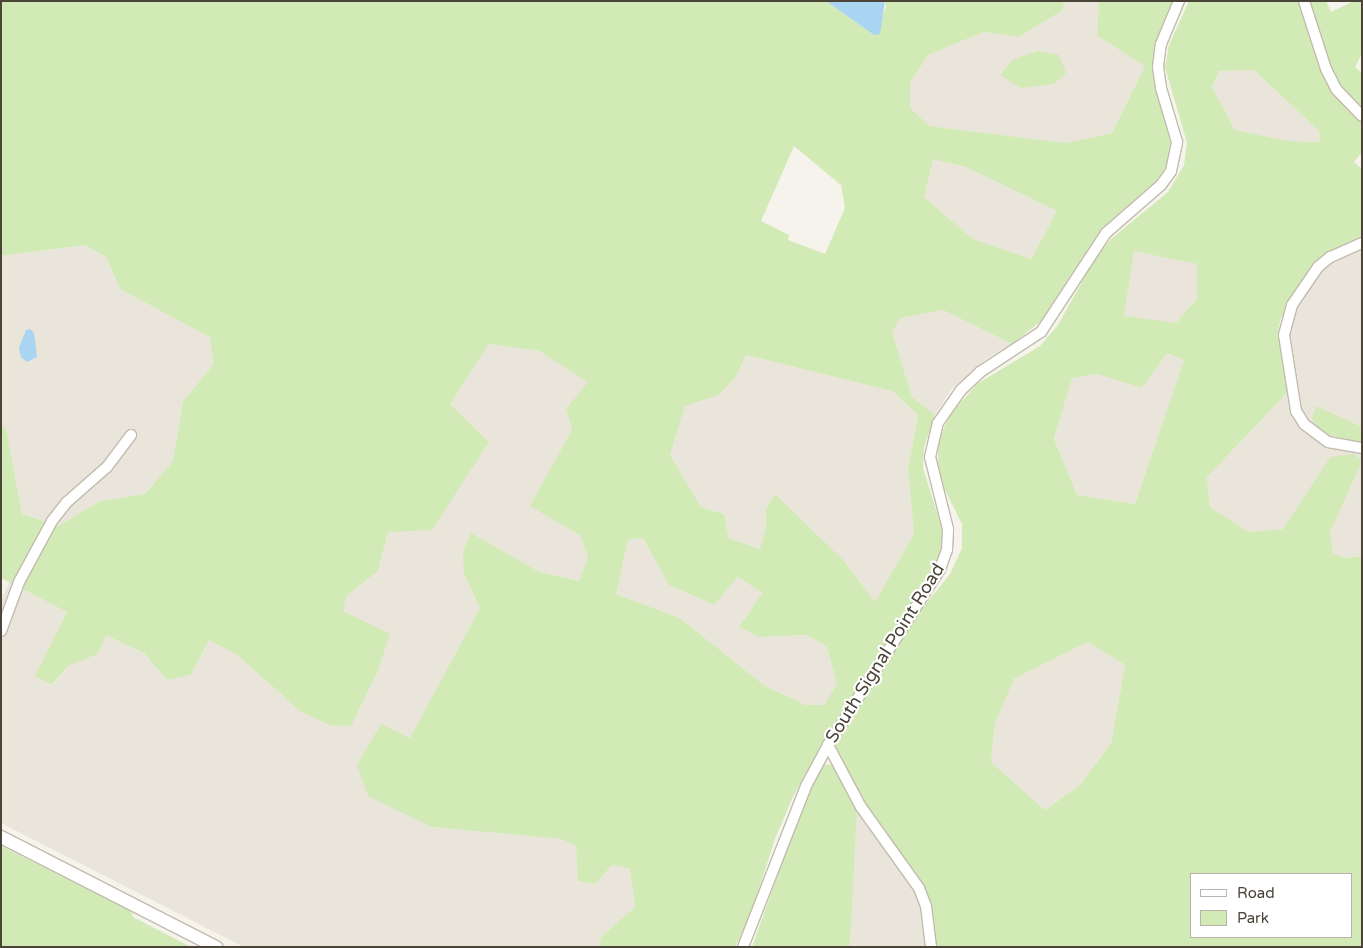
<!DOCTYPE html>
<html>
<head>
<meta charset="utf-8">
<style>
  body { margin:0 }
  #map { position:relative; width:1363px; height:948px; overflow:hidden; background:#f6f3ec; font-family:"Varela Round",sans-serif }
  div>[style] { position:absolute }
  .residential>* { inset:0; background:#eae5da }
  .green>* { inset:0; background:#d2eab5 }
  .water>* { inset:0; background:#a9d4f2 }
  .roads { filter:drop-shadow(1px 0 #c2bbae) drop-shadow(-1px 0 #c2bbae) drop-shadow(0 1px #c2bbae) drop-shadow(0 -1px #c2bbae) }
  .minor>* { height:10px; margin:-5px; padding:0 5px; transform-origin:5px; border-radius:5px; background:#fff }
  .tertiary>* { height:12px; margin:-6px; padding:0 6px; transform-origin:6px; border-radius:6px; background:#fff }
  span { translate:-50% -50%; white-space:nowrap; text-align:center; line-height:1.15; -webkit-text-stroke:4.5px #fff; paint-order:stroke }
  .street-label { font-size:18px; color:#4b4439 }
  .frame { position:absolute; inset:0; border:2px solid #4b4439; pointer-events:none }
  .legend { position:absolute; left:1190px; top:873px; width:162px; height:65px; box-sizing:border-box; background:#fff; border:1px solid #b7b4b0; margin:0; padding:6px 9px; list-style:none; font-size:15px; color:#4b4439 }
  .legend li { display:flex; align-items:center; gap:10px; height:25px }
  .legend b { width:25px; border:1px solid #b7b4b0 }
</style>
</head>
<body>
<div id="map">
  <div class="residential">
    <div style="clip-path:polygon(1064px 1px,1099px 1px,1097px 36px,1145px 66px,1112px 133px,1066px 143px,928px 126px,910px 109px,910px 83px,928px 55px,984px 32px,1019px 37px,1063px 10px)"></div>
    <div style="clip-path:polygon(1254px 70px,1320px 132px,1319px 142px,1289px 141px,1235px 130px,1212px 87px,1219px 71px)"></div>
    <div style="clip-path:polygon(933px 158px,966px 167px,1057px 211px,1031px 259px,973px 239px,924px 197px)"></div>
    <div style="clip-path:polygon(85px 245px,106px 257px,120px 289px,211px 337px,214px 364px,183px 401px,173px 461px,145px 494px,100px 501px,58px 526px,22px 514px,6px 428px,1px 425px,1px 256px)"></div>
    <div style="clip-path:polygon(1362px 248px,1362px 556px,1345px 558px,1332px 554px,1330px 532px,1361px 461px,1330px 457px,1284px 529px,1249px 532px,1210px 507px,1207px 477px,1298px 382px,1288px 334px,1301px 295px,1320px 271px,1334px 260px)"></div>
    <div style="clip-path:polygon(1134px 250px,1197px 264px,1197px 299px,1176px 324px,1124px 316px)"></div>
    <div style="clip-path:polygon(943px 310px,1012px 344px,986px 359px,951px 390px,935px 415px,912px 397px,892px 332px,899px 318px)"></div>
    <div style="clip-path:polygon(489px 344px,539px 351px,589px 382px,566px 409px,572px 430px,531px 506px,581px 536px,588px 558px,579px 581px,540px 572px,471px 533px,464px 574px,480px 608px,410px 739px,432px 827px,561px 839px,576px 846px,579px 881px,595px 884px,612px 865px,630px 869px,635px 907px,601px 937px,599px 947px,244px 947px,1px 823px,1px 601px,9px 582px,67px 612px,36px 676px,53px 685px,68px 666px,98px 654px,105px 634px,144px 653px,167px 680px,191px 675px,209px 640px,236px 654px,300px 711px,346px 596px,378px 571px,388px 532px,489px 442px,450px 404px)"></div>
    <div style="clip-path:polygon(1167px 353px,1184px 360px,1135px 504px,1077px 495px,1054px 437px,1071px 378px,1097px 374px,1142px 388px)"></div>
    <div style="clip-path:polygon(746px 355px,892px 391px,918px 415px,908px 468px,914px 534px,875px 603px,844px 561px,766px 509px,766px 528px,761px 549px,729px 538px,724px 514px,701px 507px,670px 455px,685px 406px,719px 395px,735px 378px)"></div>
    <div style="clip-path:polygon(643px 538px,669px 585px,714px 605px,738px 577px,762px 593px,739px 627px,759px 637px,807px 635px,827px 647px,837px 684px,824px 706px,806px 705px,765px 686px,680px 618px,616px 594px,628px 540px)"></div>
    <div style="clip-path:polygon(1088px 642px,1125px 665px,1111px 743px,1080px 785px,1045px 810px,991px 762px,995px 723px,1014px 679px)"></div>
    <div style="clip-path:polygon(857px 810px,915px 888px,924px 907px,928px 947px,850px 947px)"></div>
  </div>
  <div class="green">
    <div style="clip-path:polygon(evenodd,1px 1px,826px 1px,874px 35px,886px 7px,885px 1px,1064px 1px,1063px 10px,1019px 37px,984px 32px,928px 55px,910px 83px,910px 108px,929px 126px,1066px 143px,1112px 133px,1145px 66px,1097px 36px,1099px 1px,1174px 1px,1157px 43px,1153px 70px,1170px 141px,1171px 155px,1165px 168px,1156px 181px,1101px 229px,1041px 321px,1012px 344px,943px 310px,900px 318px,892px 332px,912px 397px,935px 415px,924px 447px,923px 468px,942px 529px,942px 550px,936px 567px,824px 739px,792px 799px,775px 839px,750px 917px,735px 947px,599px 947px,601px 937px,635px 907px,630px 869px,612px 865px,595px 884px,578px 881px,576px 846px,561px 839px,432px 827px,368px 796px,357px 765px,381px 724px,410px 738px,480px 608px,464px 574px,463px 551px,471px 533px,540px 572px,579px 581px,588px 558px,581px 536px,530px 506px,572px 430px,566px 409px,588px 382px,539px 351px,489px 344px,450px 404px,489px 442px,432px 530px,388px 532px,378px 571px,346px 596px,343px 611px,390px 634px,378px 670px,351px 726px,329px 725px,300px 711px,236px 654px,209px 640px,191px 675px,167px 680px,144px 653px,106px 635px,98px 654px,68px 666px,52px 685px,35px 676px,67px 612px,1px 578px,1px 425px,6px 428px,22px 514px,58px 526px,100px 501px,145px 494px,173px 461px,183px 401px,214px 364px,210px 337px,120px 289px,106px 257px,85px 245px,1px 256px,1px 1px,794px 146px,841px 185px,845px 208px,825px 254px,788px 240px,789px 235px,761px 221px,794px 146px,1px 1px,933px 159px,966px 167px,1057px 211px,1031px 259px,973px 239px,924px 197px,933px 159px,1px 1px,746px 355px,892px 391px,918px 415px,908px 468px,914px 534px,875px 602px,844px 561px,775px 494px,766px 509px,766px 528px,760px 549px,729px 538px,724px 514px,701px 507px,670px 455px,685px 406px,719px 395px,735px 378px,746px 355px,1px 1px,643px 538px,669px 585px,714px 605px,738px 577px,762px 593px,739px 627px,759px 637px,807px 635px,827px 647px,837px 684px,824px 705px,806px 705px,765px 686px,680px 618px,616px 594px,628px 540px,643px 538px)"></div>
    <div style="clip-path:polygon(evenodd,1300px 1px,1333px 91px,1347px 110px,1362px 121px,1362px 152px,1354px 162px,1362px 169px,1362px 238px,1334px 250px,1314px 265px,1297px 288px,1281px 318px,1278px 331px,1291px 389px,1207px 477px,1210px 507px,1249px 532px,1283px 529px,1330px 457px,1354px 454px,1362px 461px,1330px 532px,1333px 554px,1345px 558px,1362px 556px,1362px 947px,935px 947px,931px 905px,924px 886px,865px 803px,835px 745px,912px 621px,950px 574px,962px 548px,962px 524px,938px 476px,938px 439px,953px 411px,977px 384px,1040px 346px,1058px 325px,1093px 262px,1111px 239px,1168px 192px,1184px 165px,1187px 143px,1165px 67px,1169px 45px,1189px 1px,1300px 1px,1254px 70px,1320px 132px,1319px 142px,1289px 141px,1235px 130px,1212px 87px,1219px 71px,1254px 70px,1300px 1px,1134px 251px,1197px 264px,1197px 299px,1176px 323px,1124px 316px,1134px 251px,1300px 1px,1167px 353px,1184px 360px,1135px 504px,1077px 495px,1054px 438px,1072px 378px,1097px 374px,1142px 388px,1167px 353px,1300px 1px,1088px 642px,1125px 665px,1111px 743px,1080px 785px,1045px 810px,991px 762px,995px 723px,1014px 679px,1088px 642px,1300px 1px,1192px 874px,1352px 874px,1352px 937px,1192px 937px,1192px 874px)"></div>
    <div style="clip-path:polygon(1308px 1px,1326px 1px,1331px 12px,1354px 1px,1362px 1px,1362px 53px,1355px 67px,1362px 73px,1362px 110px,1339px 86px,1328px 66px)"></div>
    <div style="clip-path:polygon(1038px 51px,1059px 55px,1066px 73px,1054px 84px,1020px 88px,1000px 75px,1012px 60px)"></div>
    <div style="clip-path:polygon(1316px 406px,1362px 427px,1362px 443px,1323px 433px,1312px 419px)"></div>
    <div style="clip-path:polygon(824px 764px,832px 765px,857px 810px,850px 947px,752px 947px,802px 807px)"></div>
    <div style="clip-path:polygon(1px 846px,131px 911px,133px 917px,191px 947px,1px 947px)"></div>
  </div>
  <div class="water">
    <div style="clip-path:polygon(826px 1px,885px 1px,880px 34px,874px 35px)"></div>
    <div style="clip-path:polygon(30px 329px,34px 333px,37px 357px,27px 362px,21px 357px,19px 348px,26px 330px)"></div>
  </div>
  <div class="roads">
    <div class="minor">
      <div style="left:1304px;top:1px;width:71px;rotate:72.1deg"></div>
      <div style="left:1326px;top:69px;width:22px;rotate:63deg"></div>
      <div style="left:1336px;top:89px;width:37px;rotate:46deg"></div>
      <div style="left:1362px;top:243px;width:35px;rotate:156deg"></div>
      <div style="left:1330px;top:257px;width:16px;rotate:140deg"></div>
      <div style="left:1318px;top:267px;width:46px;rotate:124.4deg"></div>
      <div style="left:1292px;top:305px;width:31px;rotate:105deg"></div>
      <div style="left:1284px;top:335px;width:77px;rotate:81deg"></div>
      <div style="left:1296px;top:411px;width:15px;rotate:58deg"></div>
      <div style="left:1304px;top:424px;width:30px;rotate:37deg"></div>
      <div style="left:1328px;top:442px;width:35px;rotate:10deg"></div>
      <div style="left:1px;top:631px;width:52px;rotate:-69.8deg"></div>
      <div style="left:19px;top:582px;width:69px;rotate:-61.6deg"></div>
      <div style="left:52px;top:521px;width:24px;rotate:-52deg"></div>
      <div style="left:67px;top:502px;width:53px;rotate:-41.2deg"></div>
      <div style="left:107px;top:467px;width:40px;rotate:-53deg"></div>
      <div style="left:828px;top:745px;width:70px;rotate:62deg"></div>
      <div style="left:861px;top:807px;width:100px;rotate:54.4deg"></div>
      <div style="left:919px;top:888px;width:19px;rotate:69deg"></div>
      <div style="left:926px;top:906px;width:41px;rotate:83deg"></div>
      <div style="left:743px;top:947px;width:173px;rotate:-68.6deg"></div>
      <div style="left:806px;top:786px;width:47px;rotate:-61.8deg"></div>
      <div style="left:828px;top:745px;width:209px;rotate:-57.5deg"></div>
      <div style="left:940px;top:569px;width:20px;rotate:-70deg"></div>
      <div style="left:947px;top:550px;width:21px;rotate:-87deg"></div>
      <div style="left:948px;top:529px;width:74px;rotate:-104deg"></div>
      <div style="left:930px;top:457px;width:35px;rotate:-77deg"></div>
      <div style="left:938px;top:423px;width:40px;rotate:-55.1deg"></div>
      <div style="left:961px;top:390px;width:26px;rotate:-43deg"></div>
      <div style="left:980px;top:372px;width:73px;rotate:-33.3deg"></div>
      <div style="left:1041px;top:332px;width:118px;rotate:-56.7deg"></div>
      <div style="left:1106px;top:233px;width:73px;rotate:-41.1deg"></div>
      <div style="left:1161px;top:185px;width:17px;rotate:-54deg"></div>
      <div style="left:1171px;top:171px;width:30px;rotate:-78deg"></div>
      <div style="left:1177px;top:142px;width:56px;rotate:-106.5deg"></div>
      <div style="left:1161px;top:88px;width:21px;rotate:-98deg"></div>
      <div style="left:1158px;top:67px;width:23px;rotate:-83deg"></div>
      <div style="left:1161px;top:44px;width:47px;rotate:-67.3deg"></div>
    </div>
    <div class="tertiary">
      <div style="left:1px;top:837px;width:242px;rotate:27.1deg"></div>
    </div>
  </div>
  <div class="street-label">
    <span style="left:885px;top:653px;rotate:-58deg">South Signal Point Road</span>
  </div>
  <div class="frame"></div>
  <ul class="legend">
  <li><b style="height:6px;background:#fff"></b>Road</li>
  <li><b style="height:14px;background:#d2eab5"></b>Park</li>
  </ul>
</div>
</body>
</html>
